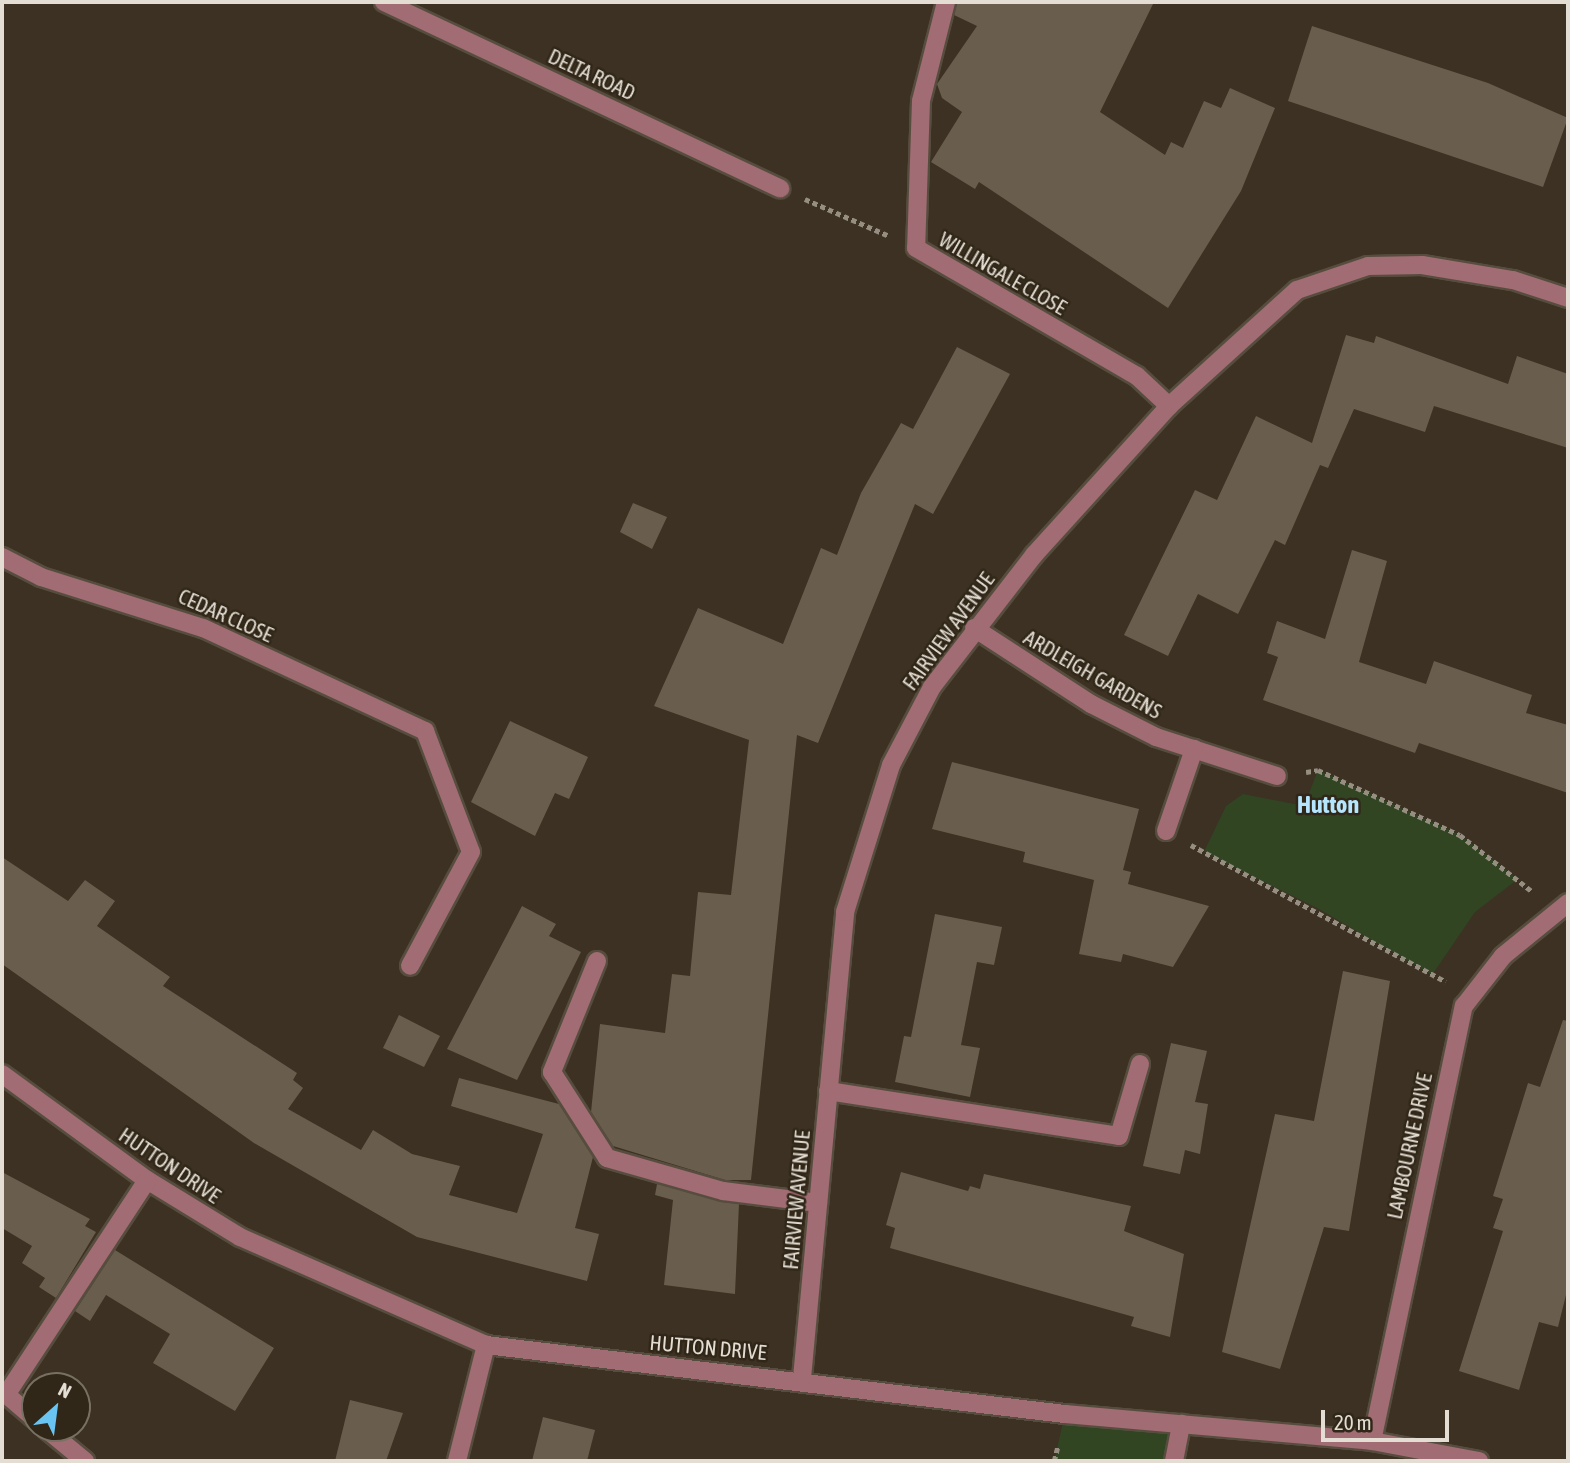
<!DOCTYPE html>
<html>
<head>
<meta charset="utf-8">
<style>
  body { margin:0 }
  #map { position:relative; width:1570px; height:1463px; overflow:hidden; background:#3c3122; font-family:"Asap Condensed",sans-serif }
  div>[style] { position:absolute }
  .green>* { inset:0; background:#314523 }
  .building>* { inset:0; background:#695e4d }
  .path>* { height:4.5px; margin-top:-2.25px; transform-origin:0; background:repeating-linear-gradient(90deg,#978e82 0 5px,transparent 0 8.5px) }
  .roads { filter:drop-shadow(2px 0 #574d3e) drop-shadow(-2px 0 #574d3e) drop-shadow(0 2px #574d3e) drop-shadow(0 -2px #574d3e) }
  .minor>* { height:18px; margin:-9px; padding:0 9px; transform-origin:9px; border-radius:9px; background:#a16c73 }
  span { translate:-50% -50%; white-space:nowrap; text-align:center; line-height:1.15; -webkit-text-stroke:5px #312718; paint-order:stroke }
  .street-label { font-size:21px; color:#e3ddd3 }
  .quarter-label { font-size:24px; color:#b6e5fe; font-weight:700 }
  .frame { position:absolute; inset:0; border:4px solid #e3ddd3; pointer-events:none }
  .north { position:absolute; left:21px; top:1372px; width:70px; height:70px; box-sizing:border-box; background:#312718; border:2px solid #787063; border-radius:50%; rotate:28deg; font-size:19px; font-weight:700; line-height:28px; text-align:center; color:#e3ddd3 }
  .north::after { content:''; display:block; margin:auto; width:24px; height:32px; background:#69c4f1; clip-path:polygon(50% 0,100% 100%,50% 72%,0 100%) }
  .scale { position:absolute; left:1321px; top:1410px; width:128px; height:32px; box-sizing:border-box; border:4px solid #e3ddd3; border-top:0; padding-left:9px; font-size:21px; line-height:24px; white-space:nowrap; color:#e3ddd3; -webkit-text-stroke:5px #312718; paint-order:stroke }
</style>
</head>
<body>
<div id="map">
  <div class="green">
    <div style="clip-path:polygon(1318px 770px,1460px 835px,1518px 879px,1475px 912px,1432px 975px,1319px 909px,1204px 852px,1226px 806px,1243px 794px,1304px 806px)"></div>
    <div style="clip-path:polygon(1065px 1414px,1181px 1424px,1174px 1461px,1054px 1461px)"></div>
  </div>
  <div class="building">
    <div style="clip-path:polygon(957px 2px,1154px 2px,1100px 112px,1165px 155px,1171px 142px,1183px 148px,1204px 101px,1221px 108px,1230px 88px,1275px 108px,1241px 191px,1168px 308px,979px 182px,975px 189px,931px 162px,962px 112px,942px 98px,937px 84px,977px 26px,954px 15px)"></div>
    <div style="clip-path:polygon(1312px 26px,1488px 83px,1568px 118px,1543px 187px,1288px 101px)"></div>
    <div style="clip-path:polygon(1346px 335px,1374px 343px,1376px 336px,1508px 384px,1517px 356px,1568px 374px,1568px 448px,1434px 406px,1425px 432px,1354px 409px,1328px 468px,1320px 465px,1285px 545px,1275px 540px,1238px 614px,1198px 594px,1168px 656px,1124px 635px,1195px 490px,1217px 500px,1256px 416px,1312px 443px)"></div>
    <div style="clip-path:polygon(957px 347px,1010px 374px,933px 514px,915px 504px,818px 743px,797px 735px,751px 1180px,725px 1180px,613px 1146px,591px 1112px,600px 1024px,665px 1033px,672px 974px,690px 976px,698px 892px,731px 895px,749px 740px,654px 706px,698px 608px,783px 644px,821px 548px,837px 555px,861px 493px,901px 423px,913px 429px)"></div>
    <div style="clip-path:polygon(633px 503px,667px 517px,652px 549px,620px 532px)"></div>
    <div style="clip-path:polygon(1352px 550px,1387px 561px,1359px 662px,1426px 684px,1434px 661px,1532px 695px,1526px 713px,1568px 725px,1568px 793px,1419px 743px,1415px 753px,1263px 700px,1278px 657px,1267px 653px,1277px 621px,1325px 639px)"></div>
    <div style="clip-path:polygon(510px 721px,588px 757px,569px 799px,555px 793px,535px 836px,471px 802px)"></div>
    <div style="clip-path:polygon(952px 762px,1139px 809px,1123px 870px,1131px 872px,1128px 884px,1209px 906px,1173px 967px,1123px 954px,1121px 962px,1079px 954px,1094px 880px,1023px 862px,1025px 852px,932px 829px)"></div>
    <div style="clip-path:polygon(2px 857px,68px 901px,85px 880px,115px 901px,97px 926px,170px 977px,163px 986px,297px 1073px,293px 1080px,303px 1088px,288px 1109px,361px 1150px,373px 1130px,412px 1154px,460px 1166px,449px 1195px,517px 1213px,543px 1134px,451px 1106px,459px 1078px,559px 1104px,593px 1157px,575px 1228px,599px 1234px,587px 1281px,417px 1237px,254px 1143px,2px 964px)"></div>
    <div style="clip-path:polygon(522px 906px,556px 924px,549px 936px,581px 952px,517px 1080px,447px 1049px)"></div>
    <div style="clip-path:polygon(935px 914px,1002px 927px,994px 965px,977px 962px,961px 1045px,980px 1048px,970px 1097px,895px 1082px,904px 1036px,911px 1037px)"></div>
    <div style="clip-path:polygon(1343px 971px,1390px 981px,1349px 1231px,1324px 1227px,1280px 1369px,1222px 1352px,1275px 1114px,1314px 1121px)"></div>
    <div style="clip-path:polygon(399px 1015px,440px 1036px,424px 1067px,383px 1048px)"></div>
    <div style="clip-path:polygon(1563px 1020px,1568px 1021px,1568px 1287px,1558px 1327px,1539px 1322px,1519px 1390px,1459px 1371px,1503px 1231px,1493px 1228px,1503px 1199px,1493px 1196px,1528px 1083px,1540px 1087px)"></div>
    <div style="clip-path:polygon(1171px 1043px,1207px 1051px,1195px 1102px,1208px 1104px,1200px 1154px,1185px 1150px,1180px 1174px,1143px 1166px)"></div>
    <div style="clip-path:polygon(2px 1172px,90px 1219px,85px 1226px,96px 1232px,56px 1298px,39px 1287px,45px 1278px,22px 1263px,32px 1246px,2px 1228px)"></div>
    <div style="clip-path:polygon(901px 1172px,968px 1191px,970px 1186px,980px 1189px,984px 1174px,1131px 1206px,1124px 1231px,1184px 1254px,1170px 1337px,1131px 1326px,1134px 1317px,890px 1248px,895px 1228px,886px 1225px)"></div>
    <div style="clip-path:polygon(657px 1184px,739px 1204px,735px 1294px,664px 1285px,673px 1200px,655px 1195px)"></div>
    <div style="clip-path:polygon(115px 1250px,274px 1348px,235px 1411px,153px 1363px,170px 1334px,106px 1295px,90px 1321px,75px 1311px)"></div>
    <div style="clip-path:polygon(350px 1400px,403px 1413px,386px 1461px,335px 1461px)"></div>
    <div style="clip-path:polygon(543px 1417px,595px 1430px,587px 1461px,532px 1461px)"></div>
  </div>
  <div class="path">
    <div style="left:805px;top:199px;width:90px;rotate:23.7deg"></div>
    <div style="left:1306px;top:772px;width:12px;rotate:-9deg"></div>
    <div style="left:1318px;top:770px;width:156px;rotate:24.6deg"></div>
    <div style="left:1460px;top:835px;width:93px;rotate:38deg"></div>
    <div style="left:1191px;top:845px;width:289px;rotate:28.2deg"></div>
    <div style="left:1054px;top:1461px;width:16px;rotate:-76deg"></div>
  </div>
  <div class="roads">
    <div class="minor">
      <div style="left:384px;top:2px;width:438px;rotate:25.2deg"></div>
      <div style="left:946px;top:2px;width:102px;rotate:104.2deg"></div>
      <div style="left:921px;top:101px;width:147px;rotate:91.9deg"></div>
      <div style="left:916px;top:248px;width:255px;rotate:30.1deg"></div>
      <div style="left:1137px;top:376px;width:44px;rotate:43.2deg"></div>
      <div style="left:2px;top:557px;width:44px;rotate:27.1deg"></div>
      <div style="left:41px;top:577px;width:170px;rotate:17.5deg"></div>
      <div style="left:203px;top:628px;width:245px;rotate:24.9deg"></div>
      <div style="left:425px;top:731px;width:129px;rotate:69.2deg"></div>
      <div style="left:471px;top:852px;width:129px;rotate:118.2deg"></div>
      <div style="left:974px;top:628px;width:140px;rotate:33deg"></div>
      <div style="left:1091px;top:704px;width:73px;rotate:26.9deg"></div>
      <div style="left:1156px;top:737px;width:127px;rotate:17.9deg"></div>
      <div style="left:1166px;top:831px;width:87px;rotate:-71.1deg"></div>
      <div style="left:597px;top:961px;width:120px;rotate:112.1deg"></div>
      <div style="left:552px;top:1072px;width:102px;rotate:57.4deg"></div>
      <div style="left:607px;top:1158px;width:121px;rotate:15.9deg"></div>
      <div style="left:723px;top:1191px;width:96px;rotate:7.2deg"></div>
      <div style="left:2px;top:1074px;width:180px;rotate:36.2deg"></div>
      <div style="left:147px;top:1180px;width:109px;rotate:31.5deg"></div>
      <div style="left:240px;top:1237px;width:269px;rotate:23.7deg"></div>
      <div style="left:486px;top:1345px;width:583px;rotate:6.8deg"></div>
      <div style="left:1065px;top:1414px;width:308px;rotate:5deg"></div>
      <div style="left:1372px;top:1441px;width:109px;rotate:10.6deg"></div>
      <div style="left:828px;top:1091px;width:294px;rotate:8.8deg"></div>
      <div style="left:1119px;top:1136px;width:75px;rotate:-73.7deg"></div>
      <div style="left:802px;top:1378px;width:468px;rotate:-84.7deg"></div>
      <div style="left:845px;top:912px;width:154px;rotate:-72.6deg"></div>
      <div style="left:891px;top:765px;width:88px;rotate:-62.3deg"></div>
      <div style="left:932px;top:687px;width:167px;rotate:-52.3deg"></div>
      <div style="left:1034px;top:555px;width:201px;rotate:-47.8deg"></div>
      <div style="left:1169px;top:406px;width:173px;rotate:-42.2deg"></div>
      <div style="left:1297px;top:290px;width:75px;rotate:-18.7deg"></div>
      <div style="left:1368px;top:266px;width:54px;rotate:-1.1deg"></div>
      <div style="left:1422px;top:265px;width:92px;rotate:9.4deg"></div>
      <div style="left:1513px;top:280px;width:58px;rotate:18.1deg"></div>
      <div style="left:2px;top:1391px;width:43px;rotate:40.3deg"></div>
      <div style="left:6px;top:1395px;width:257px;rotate:-56.7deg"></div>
      <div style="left:45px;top:1428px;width:52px;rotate:39.5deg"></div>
      <div style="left:1372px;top:1441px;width:445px;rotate:-78.1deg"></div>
      <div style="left:1464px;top:1006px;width:63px;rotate:-52deg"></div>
      <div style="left:1503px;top:956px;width:84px;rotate:-39.2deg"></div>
      <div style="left:457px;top:1461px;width:120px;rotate:-76deg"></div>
      <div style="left:1174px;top:1461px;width:38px;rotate:-79deg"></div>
    </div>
  </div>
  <div class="street-label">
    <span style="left:592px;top:74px;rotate:25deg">DELTA ROAD</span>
    <span style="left:1003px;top:273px;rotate:30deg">WILLINGALE CLOSE</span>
    <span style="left:226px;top:615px;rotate:24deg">CEDAR CLOSE</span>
    <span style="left:948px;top:631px;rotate:-54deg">FAIRVIEW AVENUE</span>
    <span style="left:1093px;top:674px;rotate:30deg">ARDLEIGH GARDENS</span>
    <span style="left:1409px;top:1146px;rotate:-78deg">LAMBOURNE DRIVE</span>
    <span style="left:170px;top:1165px;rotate:34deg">HUTTON DRIVE</span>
    <span style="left:796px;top:1200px;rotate:-85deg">FAIRVIEW AVENUE</span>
    <span style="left:708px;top:1347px;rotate:5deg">HUTTON DRIVE</span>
  </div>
  <div class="quarter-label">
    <span style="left:1328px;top:805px">Hutton</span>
  </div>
  <div class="frame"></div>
  <div class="north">N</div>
  <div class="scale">20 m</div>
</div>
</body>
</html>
